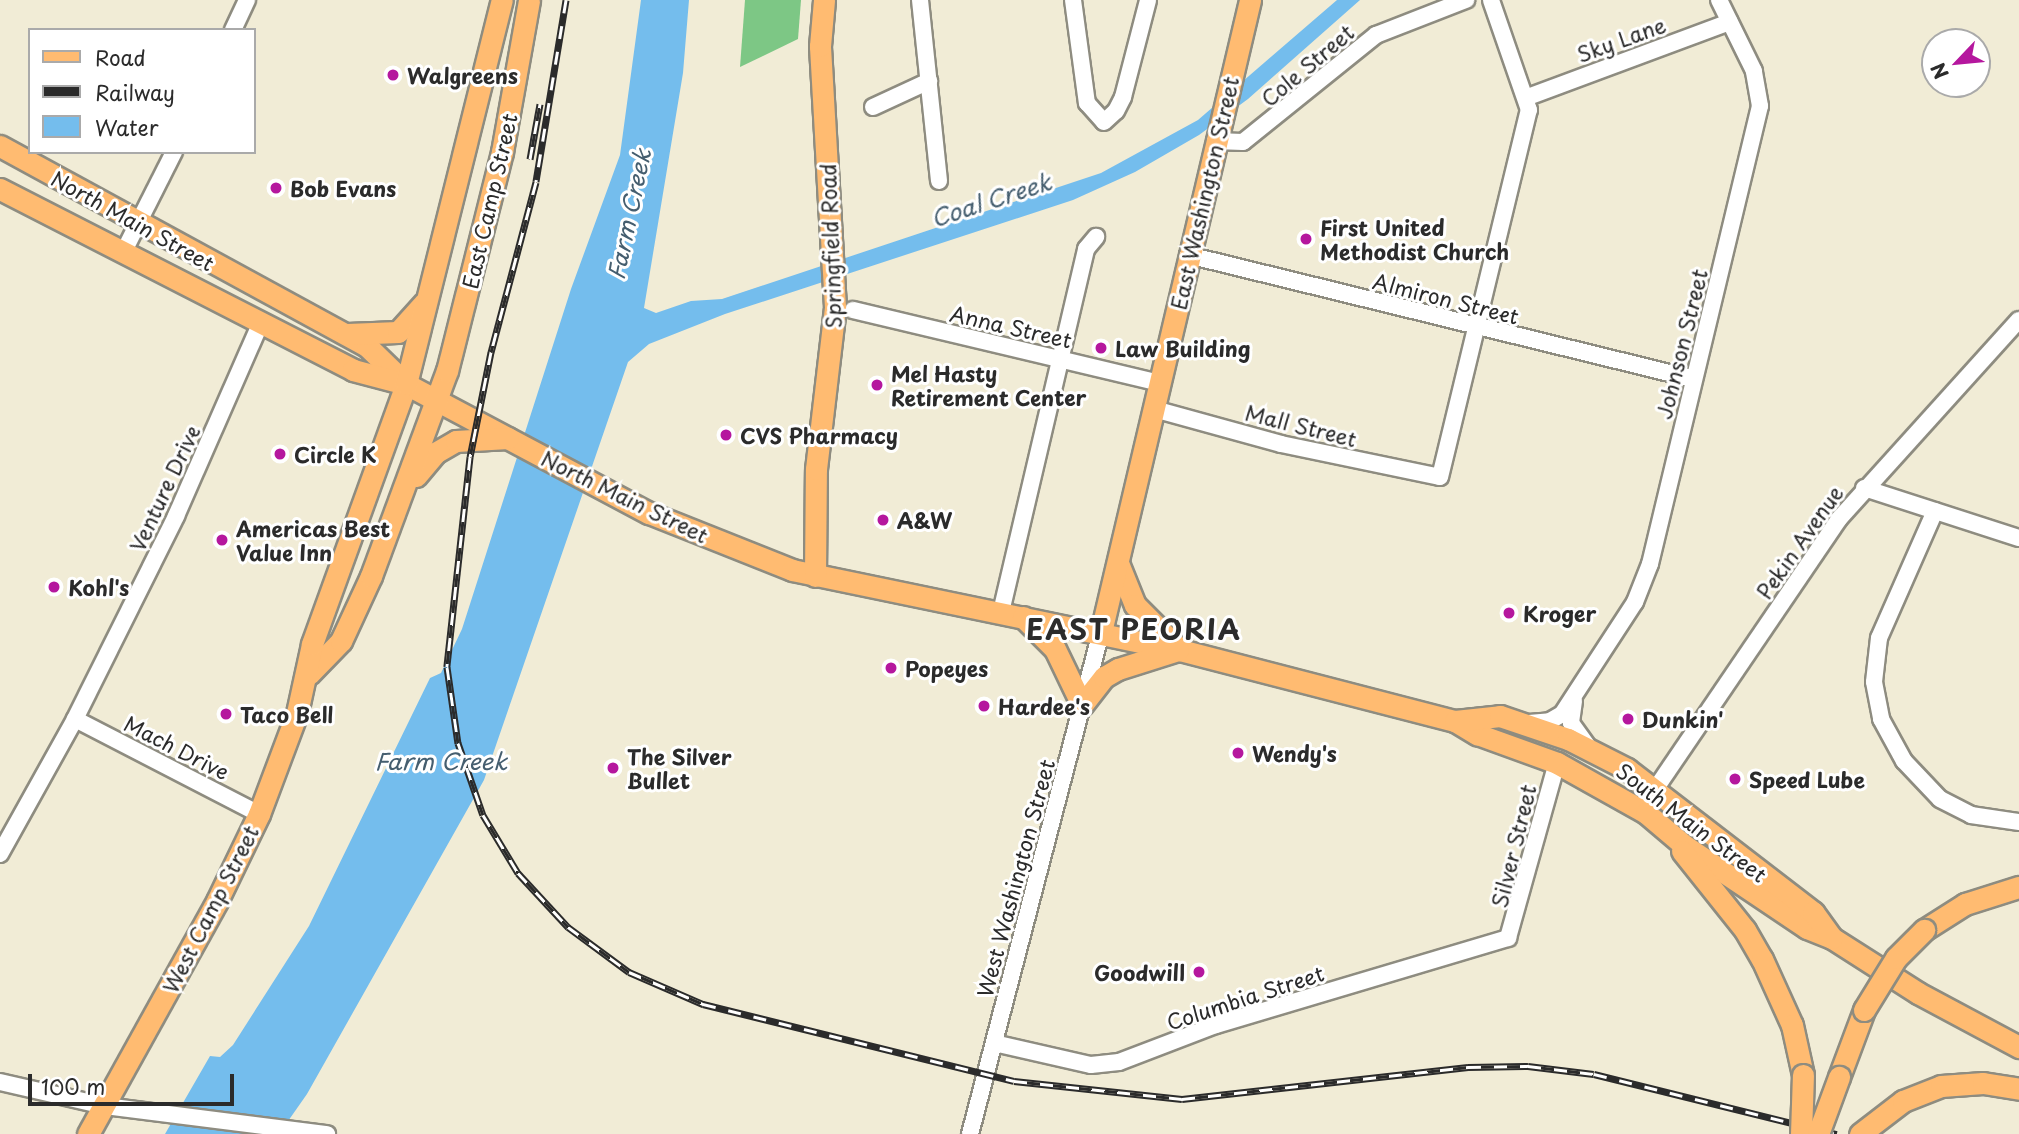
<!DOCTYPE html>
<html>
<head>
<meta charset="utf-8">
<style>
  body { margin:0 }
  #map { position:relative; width:2019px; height:1134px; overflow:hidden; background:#f1ecd6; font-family:"Playpen Sans",sans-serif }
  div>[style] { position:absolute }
  .green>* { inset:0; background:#7dc785 }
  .water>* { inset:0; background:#74bded }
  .roads { filter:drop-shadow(2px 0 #8e8c80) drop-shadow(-2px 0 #8e8c80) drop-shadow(0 2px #8e8c80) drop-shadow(0 -2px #8e8c80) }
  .minor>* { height:16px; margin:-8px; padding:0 8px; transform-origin:8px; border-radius:8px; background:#fff }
  .major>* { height:21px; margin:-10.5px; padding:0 10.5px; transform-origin:10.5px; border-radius:10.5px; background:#ffbb71 }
  .rail>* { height:7px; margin-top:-3.5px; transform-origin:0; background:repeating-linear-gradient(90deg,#fff 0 13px,#2b2b2b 0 26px); box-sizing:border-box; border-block:2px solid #2b2b2b }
  .bridges { filter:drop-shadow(2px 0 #8e8c80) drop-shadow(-2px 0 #8e8c80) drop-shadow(0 2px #8e8c80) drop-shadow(0 -2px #8e8c80) }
  .major-bridge>* { height:21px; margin:-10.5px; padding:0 10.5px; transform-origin:10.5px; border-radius:10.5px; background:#ffbb71 }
  .dots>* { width:19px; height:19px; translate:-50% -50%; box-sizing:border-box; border:4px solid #fff; border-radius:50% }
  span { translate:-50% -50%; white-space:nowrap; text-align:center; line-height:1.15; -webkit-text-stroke:6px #fff; paint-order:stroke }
  .street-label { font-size:21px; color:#2b2b2b }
  .poi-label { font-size:21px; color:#2b2b2b; font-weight:700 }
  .left { translate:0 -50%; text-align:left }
  .right { translate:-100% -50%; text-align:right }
  .water-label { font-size:23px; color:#455e6f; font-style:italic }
  .district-label { font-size:28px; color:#2b2b2b; font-weight:700; letter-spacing:2px }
  .legend { position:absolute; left:28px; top:28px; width:228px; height:126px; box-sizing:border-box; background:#fff; border:2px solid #aaa; margin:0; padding:9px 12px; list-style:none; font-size:21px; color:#2b2b2b }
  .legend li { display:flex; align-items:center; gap:14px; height:35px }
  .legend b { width:35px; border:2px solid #aaa }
  .north { position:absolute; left:1921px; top:28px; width:70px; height:70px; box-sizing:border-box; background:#fff; border:2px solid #aaa; border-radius:50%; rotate:244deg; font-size:19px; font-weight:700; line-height:28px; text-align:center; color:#2b2b2b }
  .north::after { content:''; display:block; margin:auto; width:24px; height:32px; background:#b5179e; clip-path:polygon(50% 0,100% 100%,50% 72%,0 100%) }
  .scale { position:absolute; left:28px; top:1074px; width:206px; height:32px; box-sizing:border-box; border:4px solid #2b2b2b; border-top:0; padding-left:9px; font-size:21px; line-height:24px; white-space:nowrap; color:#2b2b2b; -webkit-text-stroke:5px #fff; paint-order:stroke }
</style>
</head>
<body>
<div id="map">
  <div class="green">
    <div style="clip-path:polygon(745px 0,801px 0,798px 39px,740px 67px)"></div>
  </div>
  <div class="water">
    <div style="clip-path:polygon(641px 0,689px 0,683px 73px,644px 308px,656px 313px,691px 301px,722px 299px,1101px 173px,1198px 120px,1337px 0,1360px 0,1248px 99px,1199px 135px,1135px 172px,1073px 200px,725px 314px,649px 344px,628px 362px,484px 780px,307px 1094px,279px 1134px,165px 1134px,210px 1056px,220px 1057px,233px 1045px,309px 926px,430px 678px,441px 673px,462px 629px,571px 289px,620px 155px)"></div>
  </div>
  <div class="roads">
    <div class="minor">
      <div style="left:920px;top:0;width:182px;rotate:84deg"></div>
      <div style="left:1073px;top:0;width:104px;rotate:82.3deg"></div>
      <div style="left:1087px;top:103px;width:25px;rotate:48deg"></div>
      <div style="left:1104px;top:122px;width:16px;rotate:-43deg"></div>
      <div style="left:1116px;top:111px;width:16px;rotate:-63deg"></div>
      <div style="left:1123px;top:97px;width:100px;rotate:-75.5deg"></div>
      <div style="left:233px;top:30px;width:33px;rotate:-65deg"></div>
      <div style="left:1528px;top:97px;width:215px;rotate:-20.4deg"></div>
      <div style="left:873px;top:107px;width:62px;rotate:-24.9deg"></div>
      <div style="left:1215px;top:141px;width:28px;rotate:2deg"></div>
      <div style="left:1243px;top:142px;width:171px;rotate:-38.8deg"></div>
      <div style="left:1376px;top:35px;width:97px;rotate:-21.3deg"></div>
      <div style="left:123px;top:253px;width:113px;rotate:-63.2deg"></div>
      <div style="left:1188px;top:255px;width:521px;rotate:13.77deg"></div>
      <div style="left:853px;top:310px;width:316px;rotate:13.4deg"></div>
      <div style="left:1154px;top:409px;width:132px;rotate:15.4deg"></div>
      <div style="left:1281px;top:444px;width:162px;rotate:11.7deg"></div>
      <div style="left:1440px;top:477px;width:378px;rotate:-76.4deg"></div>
      <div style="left:1529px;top:110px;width:116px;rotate:-109.1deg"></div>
      <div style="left:1864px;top:488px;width:163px;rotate:17.9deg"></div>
      <div style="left:1935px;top:511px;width:139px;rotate:113.8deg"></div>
      <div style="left:1879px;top:638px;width:44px;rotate:96.5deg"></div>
      <div style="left:1874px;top:682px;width:38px;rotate:79deg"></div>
      <div style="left:1881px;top:719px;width:48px;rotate:61.3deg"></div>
      <div style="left:1904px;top:761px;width:52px;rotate:46.5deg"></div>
      <div style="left:1940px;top:799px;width:35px;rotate:27deg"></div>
      <div style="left:1971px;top:815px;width:49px;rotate:8.3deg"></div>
      <div style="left:1001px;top:612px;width:373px;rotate:-76.8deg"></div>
      <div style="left:1086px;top:249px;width:16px;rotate:-50deg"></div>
      <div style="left:1574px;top:701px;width:22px;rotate:98deg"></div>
      <div style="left:1571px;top:723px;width:27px;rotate:54deg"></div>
      <div style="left:75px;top:719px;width:207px;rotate:27.3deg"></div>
      <div style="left:1529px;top:723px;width:21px;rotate:-5deg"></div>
      <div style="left:1550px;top:721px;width:14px;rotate:-30deg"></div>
      <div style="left:1562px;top:714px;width:134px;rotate:-56.9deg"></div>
      <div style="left:1635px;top:602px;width:41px;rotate:-68.5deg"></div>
      <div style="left:1650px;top:564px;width:471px;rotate:-76.5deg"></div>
      <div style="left:1760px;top:106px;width:36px;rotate:-100deg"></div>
      <div style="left:1754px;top:71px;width:79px;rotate:-116.2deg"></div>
      <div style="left:1648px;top:800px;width:340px;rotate:-55.8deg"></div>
      <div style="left:1839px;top:519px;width:268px;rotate:-47.9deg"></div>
      <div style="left:0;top:854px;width:154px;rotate:-60.9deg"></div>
      <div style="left:75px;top:719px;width:227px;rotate:-63.5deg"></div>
      <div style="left:176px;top:516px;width:212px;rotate:-66.3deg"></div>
      <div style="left:994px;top:1043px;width:99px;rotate:12.8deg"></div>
      <div style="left:1091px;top:1065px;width:28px;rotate:-6deg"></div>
      <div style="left:1119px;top:1062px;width:104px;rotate:-20.9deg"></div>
      <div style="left:1216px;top:1025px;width:305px;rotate:-16.6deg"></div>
      <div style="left:1508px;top:938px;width:182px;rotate:-74.4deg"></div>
      <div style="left:0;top:1082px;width:108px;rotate:12.9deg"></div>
      <div style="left:105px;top:1106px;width:224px;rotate:7.2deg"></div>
      <div style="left:970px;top:1134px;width:519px;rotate:-75.37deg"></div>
    </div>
    <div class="major">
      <div style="left:0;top:146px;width:419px;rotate:28.6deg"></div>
      <div style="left:368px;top:347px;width:52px;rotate:44.2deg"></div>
      <div style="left:0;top:189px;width:397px;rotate:27.1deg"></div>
      <div style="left:353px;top:370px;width:55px;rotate:14.8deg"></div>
      <div style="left:406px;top:384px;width:275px;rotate:28deg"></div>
      <div style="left:649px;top:513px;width:154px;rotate:21.7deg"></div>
      <div style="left:792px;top:570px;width:396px;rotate:11.7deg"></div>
      <div style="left:1180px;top:650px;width:284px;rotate:14.5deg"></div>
      <div style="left:1455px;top:721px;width:26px;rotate:31deg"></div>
      <div style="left:1477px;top:734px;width:85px;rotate:19.9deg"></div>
      <div style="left:1557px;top:763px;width:102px;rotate:29.3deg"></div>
      <div style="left:1646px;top:813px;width:51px;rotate:40.2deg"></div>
      <div style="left:1685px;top:846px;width:147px;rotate:33.9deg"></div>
      <div style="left:1807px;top:928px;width:27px;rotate:22deg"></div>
      <div style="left:1832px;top:938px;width:102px;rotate:32.6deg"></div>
      <div style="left:1918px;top:993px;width:115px;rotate:28.1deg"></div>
      <div style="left:347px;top:334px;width:51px;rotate:-2.2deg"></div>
      <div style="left:398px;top:332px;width:39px;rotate:-48deg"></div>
      <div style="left:416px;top:476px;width:30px;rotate:-50deg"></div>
      <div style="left:435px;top:453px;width:24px;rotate:-30deg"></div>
      <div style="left:456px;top:441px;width:52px;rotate:-3.3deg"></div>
      <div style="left:1118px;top:563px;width:45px;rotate:68deg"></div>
      <div style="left:1135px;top:605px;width:58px;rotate:45deg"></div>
      <div style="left:815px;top:576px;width:107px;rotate:-89.5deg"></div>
      <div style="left:816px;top:469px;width:163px;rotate:-83.3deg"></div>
      <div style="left:835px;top:307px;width:261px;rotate:-93.3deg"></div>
      <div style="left:820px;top:46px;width:46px;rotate:-85deg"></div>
      <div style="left:1023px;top:617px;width:45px;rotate:45deg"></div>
      <div style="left:1055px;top:649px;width:62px;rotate:64.3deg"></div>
      <div style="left:1101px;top:632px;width:649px;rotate:-76.73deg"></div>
      <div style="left:309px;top:674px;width:46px;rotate:-45.9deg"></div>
      <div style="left:341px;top:641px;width:72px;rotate:-65.2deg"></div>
      <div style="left:371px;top:576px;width:219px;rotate:-69.7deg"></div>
      <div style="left:447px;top:371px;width:226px;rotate:-75.9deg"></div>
      <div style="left:502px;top:152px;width:154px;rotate:-79.9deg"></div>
      <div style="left:1082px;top:705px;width:36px;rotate:-52deg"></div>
      <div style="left:1104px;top:677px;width:16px;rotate:-30deg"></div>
      <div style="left:1118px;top:669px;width:63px;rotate:-17.6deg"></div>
      <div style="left:1455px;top:721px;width:45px;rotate:-6.3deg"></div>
      <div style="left:1500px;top:716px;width:72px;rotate:18.7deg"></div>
      <div style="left:1568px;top:739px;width:66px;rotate:27deg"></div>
      <div style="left:1627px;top:769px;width:235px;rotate:37.6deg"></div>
      <div style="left:1813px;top:912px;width:32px;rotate:54deg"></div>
      <div style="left:1682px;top:851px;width:101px;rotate:51.4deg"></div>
      <div style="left:1745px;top:930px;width:34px;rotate:60deg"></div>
      <div style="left:1762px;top:959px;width:72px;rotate:65.6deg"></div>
      <div style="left:1792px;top:1025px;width:51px;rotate:77.6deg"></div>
      <div style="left:1924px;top:930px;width:49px;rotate:-32.4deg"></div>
      <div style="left:1965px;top:904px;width:57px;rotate:-17.5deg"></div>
      <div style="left:1839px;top:1077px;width:72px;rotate:-69.5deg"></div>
      <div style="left:88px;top:1134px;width:266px;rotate:-61deg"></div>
      <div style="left:217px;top:901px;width:97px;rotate:-64.2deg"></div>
      <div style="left:259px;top:814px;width:108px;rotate:-69.4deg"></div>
      <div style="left:297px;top:713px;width:71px;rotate:-77.7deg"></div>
      <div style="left:312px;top:644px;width:276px;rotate:-70.1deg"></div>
      <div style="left:406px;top:384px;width:396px;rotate:-76deg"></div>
      <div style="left:1860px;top:1134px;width:54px;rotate:-37.5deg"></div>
      <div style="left:1903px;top:1101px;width:41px;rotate:-21.5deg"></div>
      <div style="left:1941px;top:1086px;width:42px;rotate:-4.1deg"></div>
      <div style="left:1983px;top:1083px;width:36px;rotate:9deg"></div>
    </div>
  </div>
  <div class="rail">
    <div style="left:566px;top:0;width:184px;rotate:99.4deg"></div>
    <div style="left:536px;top:182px;width:176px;rotate:104.8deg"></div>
    <div style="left:491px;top:352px;width:107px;rotate:101.3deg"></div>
    <div style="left:470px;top:457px;width:211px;rotate:96.3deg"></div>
    <div style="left:447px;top:667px;width:77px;rotate:81.8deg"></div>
    <div style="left:458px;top:743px;width:76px;rotate:70.9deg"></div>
    <div style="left:483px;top:815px;width:68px;rotate:58.9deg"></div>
    <div style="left:518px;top:873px;width:74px;rotate:47.2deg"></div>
    <div style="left:568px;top:927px;width:76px;rotate:36.4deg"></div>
    <div style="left:629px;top:972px;width:81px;rotate:23.4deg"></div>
    <div style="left:703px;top:1004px;width:320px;rotate:13.9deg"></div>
    <div style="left:1014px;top:1081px;width:169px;rotate:6.1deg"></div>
    <div style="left:1182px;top:1099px;width:288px;rotate:-6.4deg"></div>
    <div style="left:1468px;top:1067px;width:60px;rotate:-1deg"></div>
    <div style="left:1528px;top:1066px;width:66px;rotate:6.9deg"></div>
    <div style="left:1594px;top:1074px;width:250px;rotate:13.9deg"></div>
    <div style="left:530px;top:159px;width:56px;rotate:-79.7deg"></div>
  </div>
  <div class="bridges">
    <div class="major-bridge">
      <div style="left:1864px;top:1010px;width:61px;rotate:-58.4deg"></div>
      <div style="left:1896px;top:958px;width:40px;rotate:-45deg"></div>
      <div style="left:1801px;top:1134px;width:59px;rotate:-88.1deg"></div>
      <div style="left:1818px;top:1134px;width:61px;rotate:-69.8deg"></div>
    </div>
  </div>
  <div class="dots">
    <div style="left:393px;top:75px;background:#b5179e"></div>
    <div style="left:276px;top:188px;background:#b5179e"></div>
    <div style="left:1306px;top:239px;background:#b5179e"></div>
    <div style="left:1101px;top:348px;background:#b5179e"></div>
    <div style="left:877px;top:385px;background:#b5179e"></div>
    <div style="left:726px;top:435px;background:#b5179e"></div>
    <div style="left:280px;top:454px;background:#b5179e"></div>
    <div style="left:883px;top:520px;background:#b5179e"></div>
    <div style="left:222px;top:540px;background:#b5179e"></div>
    <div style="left:54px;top:587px;background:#b5179e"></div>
    <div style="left:1509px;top:613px;background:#b5179e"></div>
    <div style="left:891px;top:668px;background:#b5179e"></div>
    <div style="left:984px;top:706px;background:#b5179e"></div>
    <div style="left:226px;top:714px;background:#b5179e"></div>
    <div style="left:1628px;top:719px;background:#b5179e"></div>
    <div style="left:1238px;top:753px;background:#b5179e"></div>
    <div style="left:613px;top:768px;background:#b5179e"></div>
    <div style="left:1735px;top:779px;background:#b5179e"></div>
    <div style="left:1199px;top:972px;background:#b5179e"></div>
  </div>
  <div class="street-label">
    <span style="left:1621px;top:39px;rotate:-20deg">Sky Lane</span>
    <span style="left:1307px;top:65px;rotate:-40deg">Cole Street</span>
    <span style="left:1204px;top:193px;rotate:-77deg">East Washington Street</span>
    <span style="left:489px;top:201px;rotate:-77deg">East Camp Street</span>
    <span style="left:133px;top:220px;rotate:29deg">North Main Street</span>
    <span style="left:830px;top:246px;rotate:-92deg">Springfield Road</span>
    <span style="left:1446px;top:298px;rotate:14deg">Almiron Street</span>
    <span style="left:1011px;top:326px;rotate:13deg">Anna Street</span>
    <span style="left:1681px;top:344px;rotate:-76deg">Johnson Street</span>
    <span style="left:1301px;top:425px;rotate:14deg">Mall Street</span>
    <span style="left:164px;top:488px;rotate:-65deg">Venture Drive</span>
    <span style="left:625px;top:496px;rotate:26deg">North Main Street</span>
    <span style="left:1799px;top:542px;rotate:-55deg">Pekin Avenue</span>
    <span style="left:177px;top:747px;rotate:27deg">Mach Drive</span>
    <span style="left:1692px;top:822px;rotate:37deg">South Main Street</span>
    <span style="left:1513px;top:846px;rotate:-76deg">Silver Street</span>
    <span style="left:1015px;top:878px;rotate:-75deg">West Washington Street</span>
    <span style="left:210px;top:909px;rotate:-63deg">West Camp Street</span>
    <span style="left:1245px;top:997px;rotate:-18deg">Columbia Street</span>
  </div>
  <div class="poi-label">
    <span class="left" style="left:407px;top:75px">Walgreens</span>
    <span class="left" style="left:290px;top:188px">Bob Evans</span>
    <span class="left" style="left:1320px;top:239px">First United<br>Methodist Church</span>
    <span class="left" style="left:1115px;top:348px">Law Building</span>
    <span class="left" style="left:891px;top:385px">Mel Hasty<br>Retirement Center</span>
    <span class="left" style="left:740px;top:435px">CVS Pharmacy</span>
    <span class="left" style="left:294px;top:454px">Circle K</span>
    <span class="left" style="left:897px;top:520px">A&amp;W</span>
    <span class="left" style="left:236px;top:540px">Americas Best<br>Value Inn</span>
    <span class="left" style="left:68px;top:587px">Kohl's</span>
    <span class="left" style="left:1523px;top:613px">Kroger</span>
    <span class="left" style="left:905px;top:668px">Popeyes</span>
    <span class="left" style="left:998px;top:706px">Hardee's</span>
    <span class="left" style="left:240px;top:714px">Taco Bell</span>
    <span class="left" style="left:1642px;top:719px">Dunkin'</span>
    <span class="left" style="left:1252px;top:753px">Wendy's</span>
    <span class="left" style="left:627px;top:768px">The Silver<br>Bullet</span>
    <span class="left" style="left:1749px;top:779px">Speed Lube</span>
    <span class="right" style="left:1185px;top:972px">Goodwill</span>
  </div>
  <div class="water-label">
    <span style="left:991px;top:200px;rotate:-18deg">Coal Creek</span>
    <span style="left:629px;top:214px;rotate:-78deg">Farm Creek</span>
    <span style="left:441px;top:761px">Farm Creek</span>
  </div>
  <div class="district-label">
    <span style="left:1134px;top:629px">EAST PEORIA</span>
  </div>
  <ul class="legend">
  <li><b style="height:9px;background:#ffbb71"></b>Road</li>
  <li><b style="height:9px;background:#2b2b2b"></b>Railway</li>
  <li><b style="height:19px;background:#74bded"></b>Water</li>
  </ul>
  <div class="north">N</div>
  <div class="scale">100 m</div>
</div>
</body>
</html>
